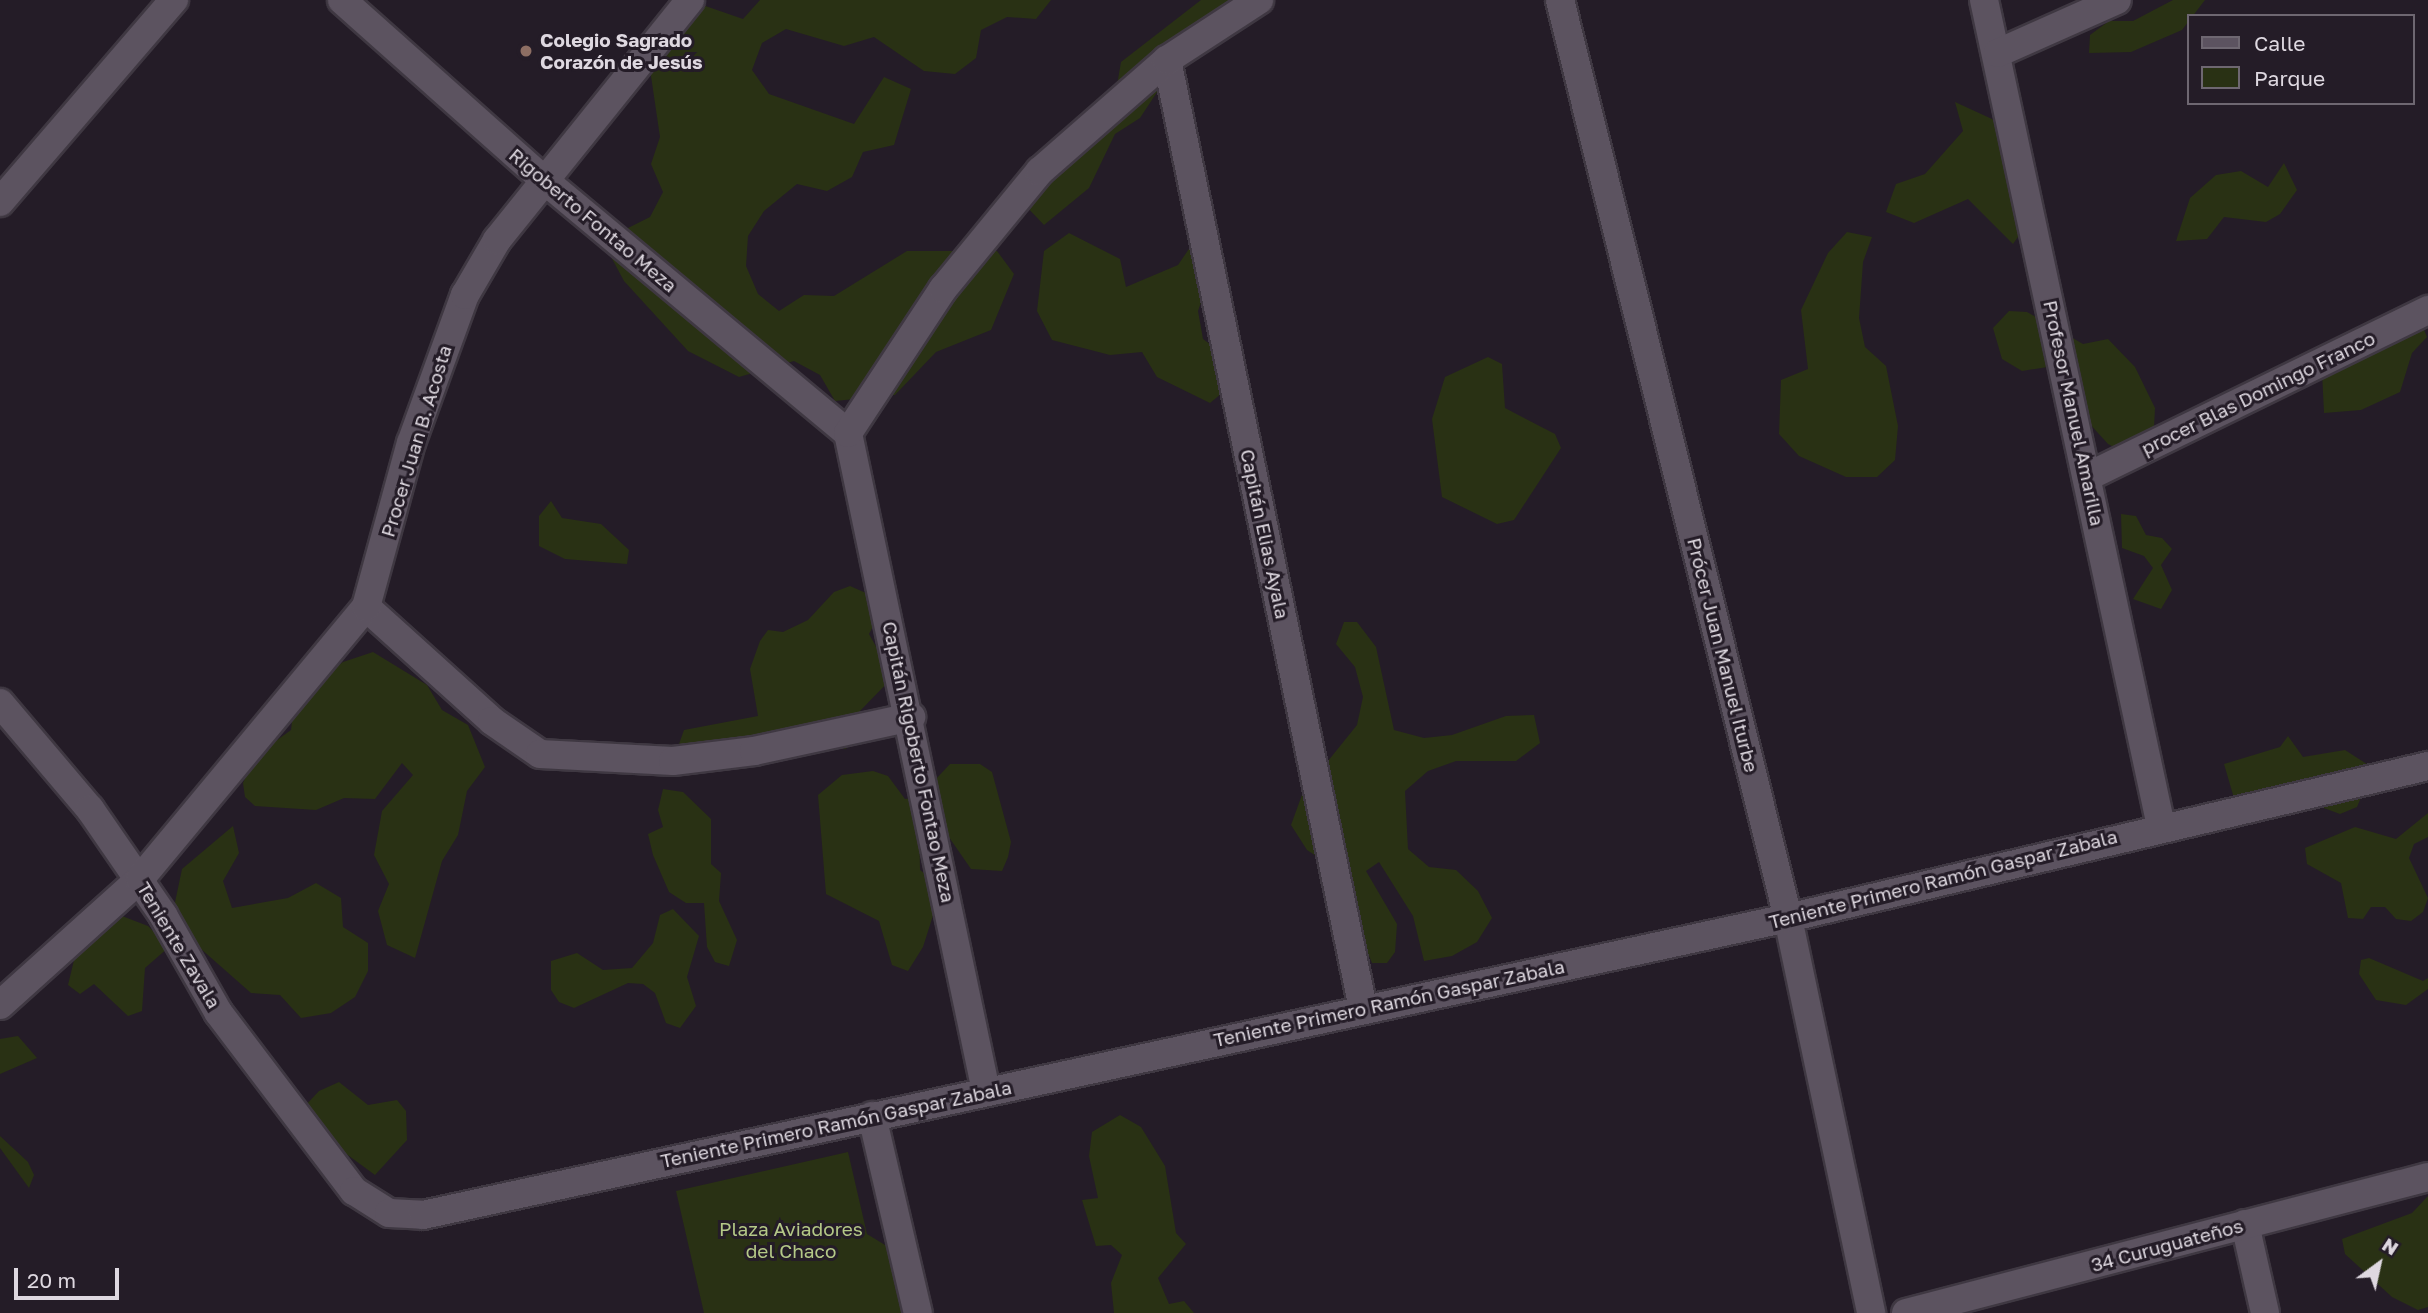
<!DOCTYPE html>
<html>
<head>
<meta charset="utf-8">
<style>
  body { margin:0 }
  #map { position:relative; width:2428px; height:1313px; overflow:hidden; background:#241c27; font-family:"Golos Text",sans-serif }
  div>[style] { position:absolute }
  .green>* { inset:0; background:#293114 }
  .roads { filter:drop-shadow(2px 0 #3f3842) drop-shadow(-2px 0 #3f3842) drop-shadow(0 2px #3f3842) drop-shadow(0 -2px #3f3842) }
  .street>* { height:28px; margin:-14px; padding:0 14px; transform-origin:14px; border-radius:14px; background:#5c5360 }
  .dots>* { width:19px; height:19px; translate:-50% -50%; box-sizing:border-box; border:4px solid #241c27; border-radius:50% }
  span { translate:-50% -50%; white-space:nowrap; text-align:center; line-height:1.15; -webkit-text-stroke:6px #241c27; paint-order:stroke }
  .poi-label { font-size:19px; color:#ded8e0; font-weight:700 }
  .left { translate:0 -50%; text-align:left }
  .street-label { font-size:19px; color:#ded8e0 }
  .park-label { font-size:19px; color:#b4c887 }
  .legend { position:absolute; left:2187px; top:14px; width:228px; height:91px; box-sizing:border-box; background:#241c27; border:2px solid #6e6771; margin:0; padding:9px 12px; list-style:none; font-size:21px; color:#ded8e0 }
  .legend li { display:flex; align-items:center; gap:14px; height:35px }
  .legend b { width:35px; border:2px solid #6e6771 }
  .north { position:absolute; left:2344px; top:1229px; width:70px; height:70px; -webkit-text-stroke:5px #241c27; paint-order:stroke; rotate:33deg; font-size:19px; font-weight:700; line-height:28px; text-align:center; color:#ded8e0 }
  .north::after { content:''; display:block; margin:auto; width:24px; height:32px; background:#ded8e0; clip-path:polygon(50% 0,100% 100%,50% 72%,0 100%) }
  .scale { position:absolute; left:14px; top:1268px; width:105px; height:32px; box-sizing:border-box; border:4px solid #ded8e0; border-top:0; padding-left:9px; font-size:21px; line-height:24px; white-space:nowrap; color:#ded8e0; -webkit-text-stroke:5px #241c27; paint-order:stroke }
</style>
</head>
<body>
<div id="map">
  <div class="green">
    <div style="clip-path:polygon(688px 0,743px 19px,760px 0,1051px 0,1036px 19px,1007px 17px,981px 30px,976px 58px,955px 74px,924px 71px,874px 37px,844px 46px,786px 29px,762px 43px,752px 70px,769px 94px,854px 124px,884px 77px,911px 89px,894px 145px,863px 152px,852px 177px,827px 191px,797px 184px,764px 211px,748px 236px,746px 266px,758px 294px,779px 311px,804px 295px,834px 296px,907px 251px,997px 251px,1014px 274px,991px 330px,936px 352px,895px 395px,835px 401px,820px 375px,794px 361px,739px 377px,688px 351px,624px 281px,610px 255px,624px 230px,650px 217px,663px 192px,651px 164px,660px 137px,651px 76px,656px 46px)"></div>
    <div style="clip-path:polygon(1201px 0,1273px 0,1244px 28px,1169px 74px,1140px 118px,1115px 134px,1089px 188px,1044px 225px,1023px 203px,1116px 91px,1121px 62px)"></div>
    <div style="clip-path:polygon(2173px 0,2205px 0,2182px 30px,2131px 52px,2089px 53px,2090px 35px,2109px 21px,2133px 21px)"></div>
    <div style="clip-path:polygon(1955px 102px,1992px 119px,2013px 138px,2029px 221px,2013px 244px,1968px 199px,1914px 223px,1886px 212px,1896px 184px,1925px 174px,1963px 131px)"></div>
    <div style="clip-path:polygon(2284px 163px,2297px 190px,2280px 214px,2266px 222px,2224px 217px,2207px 239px,2176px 241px,2190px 198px,2216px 175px,2241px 171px,2268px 187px)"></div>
    <div style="clip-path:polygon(1847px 232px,1872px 237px,1863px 262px,1859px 318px,1865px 347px,1886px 366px,1898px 426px,1895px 460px,1877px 477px,1846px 477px,1799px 456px,1779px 434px,1781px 380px,1808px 369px,1801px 310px,1828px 253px)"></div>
    <div style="clip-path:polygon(1069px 233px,1120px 259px,1126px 287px,1178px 265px,1195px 240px,1219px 251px,1198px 311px,1203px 339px,1226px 356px,1233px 384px,1210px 403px,1157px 377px,1142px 352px,1110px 355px,1052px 340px,1037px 311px,1044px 251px)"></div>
    <div style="clip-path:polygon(2009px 311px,2027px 312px,2083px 344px,2108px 339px,2135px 367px,2155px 408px,2153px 447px,2133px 457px,2108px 444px,2078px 411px,2060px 365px,2022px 371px,2002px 359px,1993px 328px)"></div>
    <div style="clip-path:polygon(2422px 325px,2427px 337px,2412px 353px,2400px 392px,2361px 410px,2324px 413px,2322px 372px)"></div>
    <div style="clip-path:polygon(1488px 357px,1502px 364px,1505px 408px,1555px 434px,1561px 448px,1514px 520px,1497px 524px,1442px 497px,1432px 419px,1445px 377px)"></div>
    <div style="clip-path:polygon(551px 501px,562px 518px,601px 524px,629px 550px,627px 564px,565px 559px,539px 546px,539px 516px)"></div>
    <div style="clip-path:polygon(2121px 514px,2136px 516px,2146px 535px,2162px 538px,2172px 549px,2161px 565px,2172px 590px,2161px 609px,2133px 599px,2153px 568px,2144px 556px,2122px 548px)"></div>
    <div style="clip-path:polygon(850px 586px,875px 597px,882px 609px,869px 634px,893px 677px,860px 711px,846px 749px,816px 742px,691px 754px,679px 744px,684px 730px,758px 716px,750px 669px,760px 641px,768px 630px,783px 632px,808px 620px,834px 592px)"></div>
    <div style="clip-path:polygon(1344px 622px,1357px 622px,1376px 647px,1394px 730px,1424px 738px,1452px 735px,1506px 716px,1534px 715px,1540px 743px,1516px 761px,1456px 761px,1428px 771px,1405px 791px,1408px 849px,1429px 867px,1456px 870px,1478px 891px,1492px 918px,1477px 942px,1452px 956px,1424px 961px,1413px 916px,1379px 862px,1366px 871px,1397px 924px,1395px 952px,1387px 963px,1372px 963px,1333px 867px,1307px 850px,1291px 825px,1303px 792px,1357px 725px,1363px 697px,1355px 667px,1336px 644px)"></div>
    <div style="clip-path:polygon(373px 652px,427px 685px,442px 710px,468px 725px,485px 767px,467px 791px,458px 835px,442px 861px,415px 958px,387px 945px,378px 911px,389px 884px,374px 855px,382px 811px,413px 775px,402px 763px,375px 799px,344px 798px,316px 810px,255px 806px,245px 797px,243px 783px,255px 756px,291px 730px,295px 696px,343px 662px)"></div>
    <div style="clip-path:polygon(2288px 736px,2303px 757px,2345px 750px,2373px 768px,2357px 807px,2340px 814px,2313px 804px,2284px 806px,2261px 822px,2236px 805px,2224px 764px,2280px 747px)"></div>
    <div style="clip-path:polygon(950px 764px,980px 764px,992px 772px,1011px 842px,1008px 857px,1002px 871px,971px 869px,935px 817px,919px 813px,920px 870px,932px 879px,936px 906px,923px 947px,908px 971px,892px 965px,879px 921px,826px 894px,818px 795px,842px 775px,873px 771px,888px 776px,905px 799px,919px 797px)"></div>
    <div style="clip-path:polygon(663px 789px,683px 792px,711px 819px,711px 864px,721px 873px,719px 901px,737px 940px,729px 966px,715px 962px,707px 947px,704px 903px,686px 903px,669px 892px,653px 855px,648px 834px,663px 827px,658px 810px)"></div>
    <div style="clip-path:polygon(2428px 813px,2428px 837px,2414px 844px,2409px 858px,2428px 898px,2423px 912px,2411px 921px,2396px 919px,2385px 907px,2371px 907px,2363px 919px,2348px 918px,2341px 883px,2307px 864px,2305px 848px,2355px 827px,2396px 839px)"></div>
    <div style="clip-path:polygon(233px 826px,239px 853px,223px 881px,232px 908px,288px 898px,316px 883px,341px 898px,343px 927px,368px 943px,368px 971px,355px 997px,331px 1013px,301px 1018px,280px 995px,251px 993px,184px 934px,174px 907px,182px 869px)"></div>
    <div style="clip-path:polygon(673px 909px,699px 936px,687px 977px,696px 1006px,680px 1028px,666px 1023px,655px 993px,643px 984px,628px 983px,574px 1008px,559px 1002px,551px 990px,551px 961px,577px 953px,603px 970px,632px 968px,653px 943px,660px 915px)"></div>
    <div style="clip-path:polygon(109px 911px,148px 926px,169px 947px,145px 968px,142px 1011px,128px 1016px,94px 984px,80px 994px,68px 985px,75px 956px)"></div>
    <div style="clip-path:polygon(2369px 958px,2423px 981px,2428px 978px,2428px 989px,2406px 1005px,2376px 1000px,2359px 974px,2361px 960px)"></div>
    <div style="clip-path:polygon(18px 1036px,37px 1058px,0 1074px,0 1039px)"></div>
    <div style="clip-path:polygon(339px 1082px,368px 1105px,397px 1100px,406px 1111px,407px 1140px,375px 1175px,319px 1134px,302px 1109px,319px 1091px)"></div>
    <div style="clip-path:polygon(1120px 1115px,1141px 1127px,1165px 1166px,1176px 1233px,1186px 1244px,1158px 1278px,1169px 1304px,1184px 1301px,1194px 1313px,1114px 1313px,1111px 1283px,1122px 1255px,1111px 1245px,1096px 1246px,1082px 1200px,1098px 1198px,1089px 1156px,1092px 1132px)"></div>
    <div style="clip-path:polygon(0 1136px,28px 1162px,34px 1175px,29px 1188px,0 1148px)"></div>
    <div style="clip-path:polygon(848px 1152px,867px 1234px,908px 1259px,931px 1313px,704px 1313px,676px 1191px)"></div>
    <div style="clip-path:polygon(2428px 1196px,2428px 1307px,2418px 1310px,2392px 1297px,2345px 1254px,2342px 1239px,2412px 1213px)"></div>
  </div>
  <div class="roads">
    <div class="street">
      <div style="left:342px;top:0;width:271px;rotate:41.7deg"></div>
      <div style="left:544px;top:180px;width:396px;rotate:39.8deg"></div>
      <div style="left:1560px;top:0;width:946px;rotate:76.05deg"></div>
      <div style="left:1788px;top:918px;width:404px;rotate:78.1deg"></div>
      <div style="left:1984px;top:0;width:845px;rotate:77.91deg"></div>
      <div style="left:1998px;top:53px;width:130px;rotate:-24deg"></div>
      <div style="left:1167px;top:60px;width:968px;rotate:78.32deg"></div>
      <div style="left:0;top:202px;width:267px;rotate:-49.3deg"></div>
      <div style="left:848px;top:433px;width:672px;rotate:78.16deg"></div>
      <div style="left:848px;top:433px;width:173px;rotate:-56.6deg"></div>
      <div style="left:943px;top:289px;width:153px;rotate:-50.6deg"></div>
      <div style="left:1040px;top:171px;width:169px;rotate:-41.2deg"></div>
      <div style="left:1167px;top:60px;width:110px;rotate:-33.1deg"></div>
      <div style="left:2087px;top:477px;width:380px;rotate:-26.1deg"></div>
      <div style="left:366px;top:607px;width:170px;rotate:42.1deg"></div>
      <div style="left:492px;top:721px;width:58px;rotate:34.5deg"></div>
      <div style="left:540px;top:754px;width:133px;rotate:3deg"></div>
      <div style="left:673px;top:761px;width:82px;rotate:-7deg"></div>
      <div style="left:754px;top:751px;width:161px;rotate:-12.2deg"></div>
      <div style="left:0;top:703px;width:139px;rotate:49.7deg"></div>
      <div style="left:90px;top:809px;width:129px;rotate:55.4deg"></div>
      <div style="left:163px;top:915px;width:112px;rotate:60.4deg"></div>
      <div style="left:218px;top:1012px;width:225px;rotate:52.8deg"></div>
      <div style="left:354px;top:1191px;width:41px;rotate:32.2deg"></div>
      <div style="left:389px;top:1213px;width:34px;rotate:3deg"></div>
      <div style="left:423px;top:1215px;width:1397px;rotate:-12.28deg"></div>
      <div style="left:1788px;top:918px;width:658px;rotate:-13.36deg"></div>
      <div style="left:0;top:1005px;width:188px;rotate:-42deg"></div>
      <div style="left:140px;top:879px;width:354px;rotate:-50.3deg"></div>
      <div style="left:366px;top:607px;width:170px;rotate:-74.7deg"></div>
      <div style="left:411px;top:443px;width:158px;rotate:-70deg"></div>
      <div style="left:465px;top:295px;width:64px;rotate:-59.8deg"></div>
      <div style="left:497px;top:240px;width:308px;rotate:-51.2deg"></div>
      <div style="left:872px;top:1116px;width:202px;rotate:76.9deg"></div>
      <div style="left:2245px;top:1224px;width:91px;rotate:77.3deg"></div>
      <div style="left:1906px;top:1313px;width:539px;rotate:-14.6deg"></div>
    </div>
  </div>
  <div class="dots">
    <div style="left:526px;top:51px;background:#8d6e63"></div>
  </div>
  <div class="poi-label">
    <span class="left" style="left:540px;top:51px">Colegio Sagrado<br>Corazón de Jesús</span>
  </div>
  <div class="street-label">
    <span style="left:593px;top:220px;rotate:40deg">Rigoberto Fontao Meza</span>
    <span style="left:2258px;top:393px;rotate:-26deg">procer Blas Domingo Franco</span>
    <span style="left:2074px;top:413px;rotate:78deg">Profesor Manuel Amarilla</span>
    <span style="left:416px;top:441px;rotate:-73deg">Procer Juan B. Acosta</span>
    <span style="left:1265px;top:534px;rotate:78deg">Capitán Elias Ayala</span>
    <span style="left:1723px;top:655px;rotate:76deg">Prócer Juan Manuel Iturbe</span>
    <span style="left:919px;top:762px;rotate:78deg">Capitán Rigoberto Fontao Meza</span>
    <span style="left:1943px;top:879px;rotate:-14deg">Teniente Primero Ramón Gaspar Zabala</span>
    <span style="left:179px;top:945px;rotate:59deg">Teniente Zavala</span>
    <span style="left:1389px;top:1003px;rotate:-12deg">Teniente Primero Ramón Gaspar Zabala</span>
    <span style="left:836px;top:1124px;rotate:-12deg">Teniente Primero Ramón Gaspar Zabala</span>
    <span style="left:2167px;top:1245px;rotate:-15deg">34 Curuguateños</span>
  </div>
  <div class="park-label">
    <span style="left:791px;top:1240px">Plaza Aviadores<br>del Chaco</span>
  </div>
  <ul class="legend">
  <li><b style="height:9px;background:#5c5360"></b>Calle</li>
  <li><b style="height:19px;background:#293114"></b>Parque</li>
  </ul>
  <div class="north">N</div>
  <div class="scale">20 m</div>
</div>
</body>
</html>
